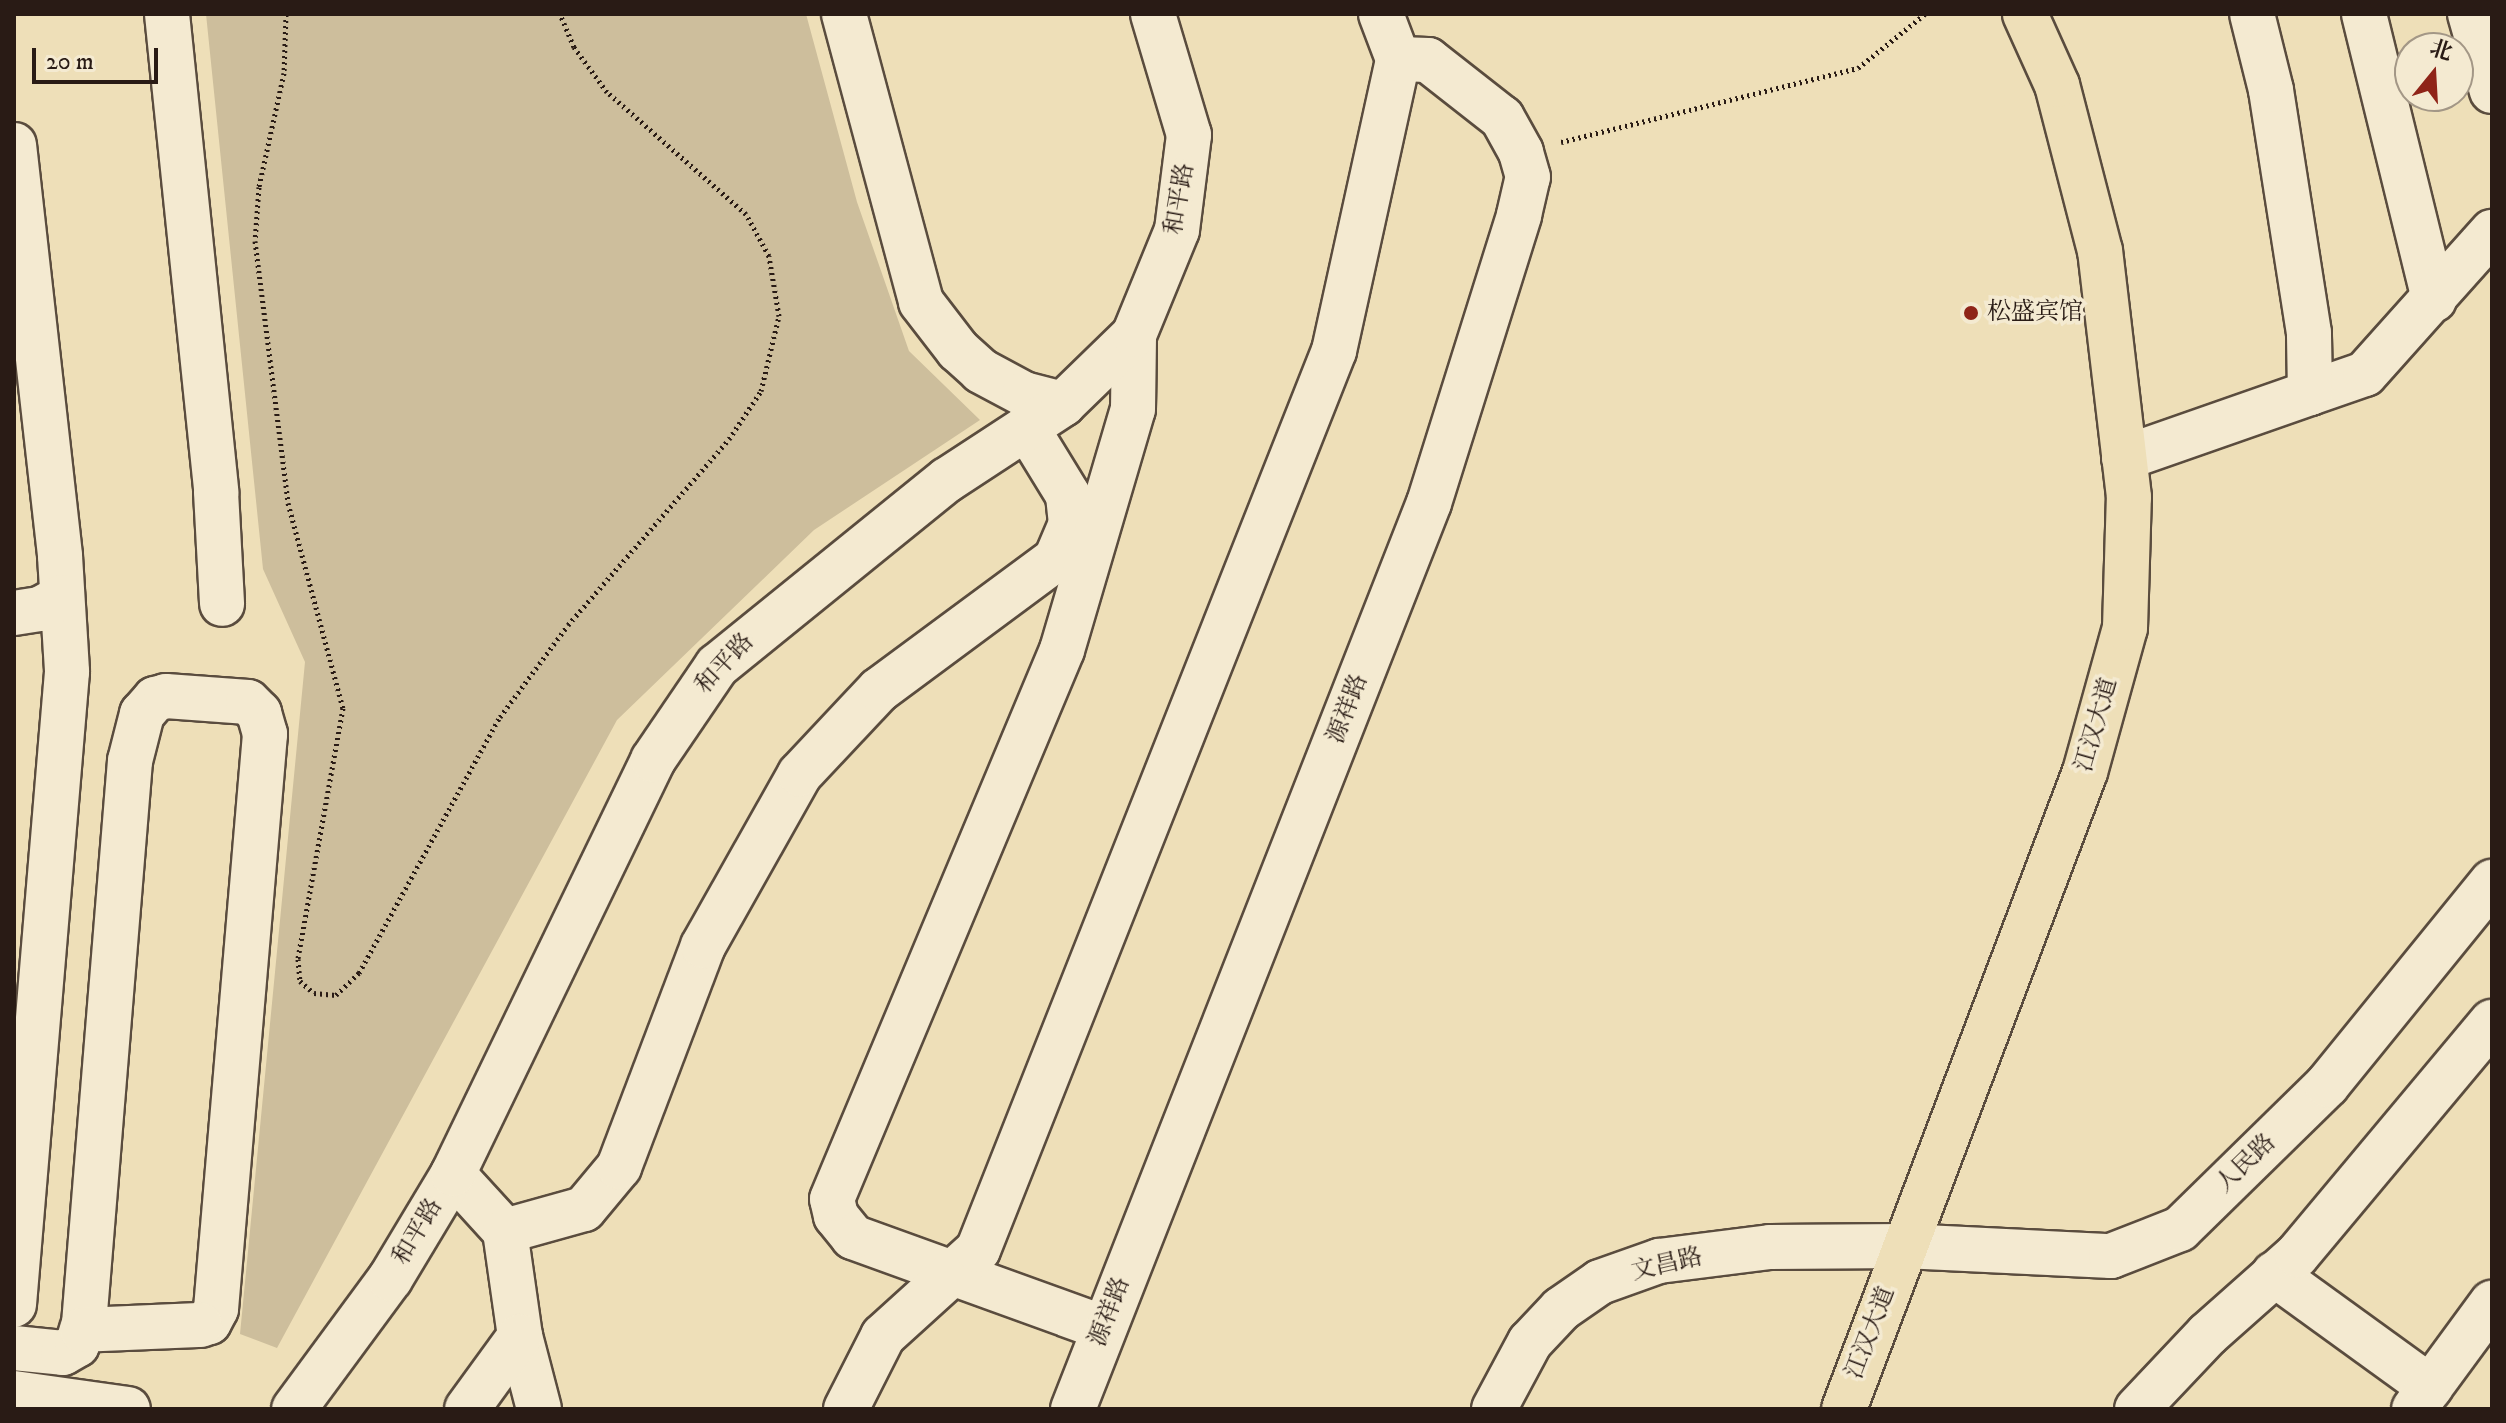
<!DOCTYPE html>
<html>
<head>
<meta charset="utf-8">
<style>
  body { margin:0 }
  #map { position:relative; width:2506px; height:1423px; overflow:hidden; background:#eedfb8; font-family:"IM FELL DW Pica","Noto Serif SC",serif }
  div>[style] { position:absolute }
  .green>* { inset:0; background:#cdbe9c }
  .path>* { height:5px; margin-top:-2.5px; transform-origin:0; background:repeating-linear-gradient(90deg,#291b15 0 2px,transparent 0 6px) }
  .roads { filter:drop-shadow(2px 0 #5a4c3e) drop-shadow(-2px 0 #5a4c3e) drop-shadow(0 2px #5a4c3e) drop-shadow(0 -2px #5a4c3e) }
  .minor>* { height:44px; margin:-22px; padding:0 22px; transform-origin:22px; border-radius:22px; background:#f4ead1 }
  .major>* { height:44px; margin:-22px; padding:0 22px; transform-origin:22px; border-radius:22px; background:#eedfb8 }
  .dots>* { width:22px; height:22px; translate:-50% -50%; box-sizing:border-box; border:4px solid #f4ead1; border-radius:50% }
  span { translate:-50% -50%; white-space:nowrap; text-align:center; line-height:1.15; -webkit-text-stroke:7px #f4ead1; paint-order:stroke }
  .street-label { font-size:24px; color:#291b15 }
  .poi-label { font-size:24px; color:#291b15 }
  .left { translate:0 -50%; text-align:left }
  .frame { position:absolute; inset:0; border:16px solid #291b15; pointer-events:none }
  .north { position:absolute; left:2394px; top:32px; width:80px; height:80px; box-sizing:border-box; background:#f4ead1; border:2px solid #a39786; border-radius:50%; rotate:18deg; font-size:22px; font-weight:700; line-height:32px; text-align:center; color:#291b15 }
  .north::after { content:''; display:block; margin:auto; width:28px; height:36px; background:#8f2418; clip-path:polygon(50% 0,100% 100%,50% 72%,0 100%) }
  .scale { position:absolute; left:32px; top:48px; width:126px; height:36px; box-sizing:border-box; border:4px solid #291b15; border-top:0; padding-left:10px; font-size:24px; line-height:28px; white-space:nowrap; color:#291b15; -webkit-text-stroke:6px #f4ead1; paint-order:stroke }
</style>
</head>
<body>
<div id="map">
  <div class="green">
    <div style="clip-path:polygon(206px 14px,806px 14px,857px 202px,909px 351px,980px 420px,814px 530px,617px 720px,277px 1348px,240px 1334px,305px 662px,263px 569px)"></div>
  </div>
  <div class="path">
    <div style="left:286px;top:14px;width:59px;rotate:91.9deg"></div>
    <div style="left:284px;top:73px;width:117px;rotate:102.4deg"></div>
    <div style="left:259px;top:187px;width:54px;rotate:94.2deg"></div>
    <div style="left:255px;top:241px;width:264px;rotate:82.8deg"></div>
    <div style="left:288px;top:503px;width:212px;rotate:75deg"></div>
    <div style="left:343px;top:708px;width:255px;rotate:100.2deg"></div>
    <div style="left:298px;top:959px;width:22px;rotate:85deg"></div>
    <div style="left:300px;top:981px;width:18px;rotate:41deg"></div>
    <div style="left:314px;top:993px;width:22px;rotate:5deg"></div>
    <div style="left:336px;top:995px;width:32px;rotate:-44deg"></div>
    <div style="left:359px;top:973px;width:292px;rotate:-61.2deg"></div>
    <div style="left:500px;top:717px;width:114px;rotate:-53.5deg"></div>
    <div style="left:568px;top:625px;width:246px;rotate:-49.1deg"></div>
    <div style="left:729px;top:439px;width:58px;rotate:-56.3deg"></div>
    <div style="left:761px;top:391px;width:77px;rotate:-76.5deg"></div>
    <div style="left:779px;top:316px;width:61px;rotate:-99.5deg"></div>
    <div style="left:769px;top:256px;width:48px;rotate:-118.7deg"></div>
    <div style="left:746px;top:214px;width:185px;rotate:-138.7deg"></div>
    <div style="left:607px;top:92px;width:56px;rotate:-126.3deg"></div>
    <div style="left:574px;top:47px;width:36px;rotate:-113deg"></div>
    <div style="left:1561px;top:142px;width:306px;rotate:-14deg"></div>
    <div style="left:1858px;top:68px;width:86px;rotate:-38.9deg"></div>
  </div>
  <div class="roads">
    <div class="minor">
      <div style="left:167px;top:14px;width:481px;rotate:84.1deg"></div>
      <div style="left:216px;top:492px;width:112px;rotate:86.9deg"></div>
      <div style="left:844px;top:14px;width:298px;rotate:75deg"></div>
      <div style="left:921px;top:302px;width:61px;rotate:52.4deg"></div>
      <div style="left:958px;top:350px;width:31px;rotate:42deg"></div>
      <div style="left:981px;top:371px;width:49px;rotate:28.1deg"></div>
      <div style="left:1024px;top:394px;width:40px;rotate:14.4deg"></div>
      <div style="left:2364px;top:14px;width:294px;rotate:76.2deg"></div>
      <div style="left:2470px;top:14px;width:80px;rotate:74.1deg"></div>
      <div style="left:14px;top:145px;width:414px;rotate:83.6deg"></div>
      <div style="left:60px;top:556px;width:116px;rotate:86.5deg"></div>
      <div style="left:67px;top:672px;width:635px;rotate:94.79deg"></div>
      <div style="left:2310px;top:393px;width:58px;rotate:-19.1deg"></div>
      <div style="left:2365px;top:374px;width:191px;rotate:-48.2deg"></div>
      <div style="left:2124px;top:458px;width:197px;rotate:-19.3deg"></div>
      <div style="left:2310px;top:393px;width:60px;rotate:-91deg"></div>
      <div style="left:2309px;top:333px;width:246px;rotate:-98.9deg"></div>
      <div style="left:2271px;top:90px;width:78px;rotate:-104deg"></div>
      <div style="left:14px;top:613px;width:26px;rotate:-9deg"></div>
      <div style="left:40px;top:609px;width:25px;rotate:-29deg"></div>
      <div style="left:453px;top:1174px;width:77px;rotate:47.6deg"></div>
      <div style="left:505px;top:1231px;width:106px;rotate:81.9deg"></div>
      <div style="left:520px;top:1336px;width:75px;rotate:75.4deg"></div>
      <div style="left:505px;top:1231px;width:82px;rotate:-15.6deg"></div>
      <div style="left:584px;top:1209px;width:55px;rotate:-50.2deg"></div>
      <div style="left:619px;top:1167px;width:236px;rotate:-69.2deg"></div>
      <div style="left:703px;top:946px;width:197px;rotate:-60.6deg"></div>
      <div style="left:800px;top:774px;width:115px;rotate:-46.8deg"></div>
      <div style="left:879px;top:690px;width:220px;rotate:-36.5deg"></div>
      <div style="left:1056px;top:559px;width:38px;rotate:-67deg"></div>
      <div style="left:1071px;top:524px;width:29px;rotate:-96deg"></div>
      <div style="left:1068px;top:495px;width:79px;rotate:-121.5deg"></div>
      <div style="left:2274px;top:1274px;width:193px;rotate:35.9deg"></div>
      <div style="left:1104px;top:1328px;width:267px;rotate:-160.1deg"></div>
      <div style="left:853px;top:1237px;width:27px;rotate:-129deg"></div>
      <div style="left:836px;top:1216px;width:17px;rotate:-103deg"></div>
      <div style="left:832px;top:1199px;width:595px;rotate:-67.27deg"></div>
      <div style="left:1062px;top:650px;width:251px;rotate:-73.6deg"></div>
      <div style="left:1133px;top:409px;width:74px;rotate:-89.2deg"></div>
      <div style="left:14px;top:1348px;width:49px;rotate:5.8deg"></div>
      <div style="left:63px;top:1353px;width:16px;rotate:-30deg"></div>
      <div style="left:77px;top:1345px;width:22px;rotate:-72deg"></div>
      <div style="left:84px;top:1324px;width:565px;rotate:-85.33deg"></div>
      <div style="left:130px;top:761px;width:49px;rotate:-75.7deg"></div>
      <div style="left:142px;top:714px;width:20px;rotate:-49deg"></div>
      <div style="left:155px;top:699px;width:11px;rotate:-15deg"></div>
      <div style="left:166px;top:696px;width:82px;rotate:4.2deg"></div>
      <div style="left:248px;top:702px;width:16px;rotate:45deg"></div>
      <div style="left:259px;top:713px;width:22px;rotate:74deg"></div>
      <div style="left:265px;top:734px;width:577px;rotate:94.87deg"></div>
      <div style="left:216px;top:1309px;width:15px;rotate:118deg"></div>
      <div style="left:209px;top:1322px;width:9px;rotate:162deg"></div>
      <div style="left:200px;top:1325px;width:118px;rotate:177.6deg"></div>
      <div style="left:14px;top:1393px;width:115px;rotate:8deg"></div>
      <div style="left:294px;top:1409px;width:162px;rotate:-53.6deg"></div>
      <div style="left:390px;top:1279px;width:122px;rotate:-59deg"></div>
      <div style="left:453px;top:1174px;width:460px;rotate:-64.2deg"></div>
      <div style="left:653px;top:760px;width:114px;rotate:-55.8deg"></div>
      <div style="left:717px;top:666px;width:296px;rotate:-39deg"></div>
      <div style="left:947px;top:480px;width:139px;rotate:-33.2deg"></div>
      <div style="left:1063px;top:404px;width:99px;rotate:-44.2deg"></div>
      <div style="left:1134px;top:335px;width:113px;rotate:-67.7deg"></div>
      <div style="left:1177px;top:230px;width:96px;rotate:-82.8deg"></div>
      <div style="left:1189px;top:135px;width:126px;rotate:-106.6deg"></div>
      <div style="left:467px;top:1409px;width:90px;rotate:-54deg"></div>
      <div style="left:846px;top:1409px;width:82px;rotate:-63.1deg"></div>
      <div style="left:883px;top:1336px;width:128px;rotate:-42.2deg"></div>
      <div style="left:978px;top:1250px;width:967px;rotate:-68.4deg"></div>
      <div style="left:1334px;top:351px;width:299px;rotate:-77.6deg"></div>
      <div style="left:1398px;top:59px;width:48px;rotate:-110.7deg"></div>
      <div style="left:1073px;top:1409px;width:973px;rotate:-68.55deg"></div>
      <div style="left:1429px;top:503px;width:302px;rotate:-72.6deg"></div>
      <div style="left:1519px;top:215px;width:39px;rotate:-77deg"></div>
      <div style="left:1528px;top:177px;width:26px;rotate:-106deg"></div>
      <div style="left:1521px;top:152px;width:39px;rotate:-119deg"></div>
      <div style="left:1502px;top:118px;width:94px;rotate:-141.9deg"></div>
      <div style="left:1428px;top:60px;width:30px;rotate:-178deg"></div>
      <div style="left:1494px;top:1409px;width:76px;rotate:-61.8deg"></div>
      <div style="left:1530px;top:1342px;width:45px;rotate:-46.8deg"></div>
      <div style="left:1561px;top:1309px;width:47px;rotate:-34.7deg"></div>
      <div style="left:1600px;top:1282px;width:63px;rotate:-19.6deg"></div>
      <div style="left:1659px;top:1261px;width:112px;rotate:-7.2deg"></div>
      <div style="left:1770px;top:1247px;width:134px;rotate:-0.4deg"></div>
      <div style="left:1904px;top:1246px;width:207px;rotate:2.8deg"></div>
      <div style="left:2111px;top:1256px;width:74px;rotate:-21.4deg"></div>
      <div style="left:2180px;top:1229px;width:206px;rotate:-44.4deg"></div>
      <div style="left:2327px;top:1085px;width:262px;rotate:-50.9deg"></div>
      <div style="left:2137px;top:1409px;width:103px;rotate:-46.6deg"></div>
      <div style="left:2208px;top:1334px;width:119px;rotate:-41.6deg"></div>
      <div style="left:2297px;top:1255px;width:304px;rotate:-50.1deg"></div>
      <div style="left:2414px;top:1409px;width:132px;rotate:-53.7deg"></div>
    </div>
    <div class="major">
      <div style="left:1844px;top:1409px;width:681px;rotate:-69.28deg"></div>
      <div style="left:2085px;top:772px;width:149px;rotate:-74.5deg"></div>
      <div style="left:2125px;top:628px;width:131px;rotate:-88.3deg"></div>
      <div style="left:2129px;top:497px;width:248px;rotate:-96.7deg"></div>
      <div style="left:2100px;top:251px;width:171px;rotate:-104.5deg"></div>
      <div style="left:2057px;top:85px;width:78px;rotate:-114.3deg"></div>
    </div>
  </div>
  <div class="dots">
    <div style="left:1971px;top:313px;background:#8f2418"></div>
  </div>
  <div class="street-label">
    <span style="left:1180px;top:199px;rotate:-80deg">和平路</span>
    <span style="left:725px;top:664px;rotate:-47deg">和平路</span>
    <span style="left:1348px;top:709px;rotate:-69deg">源祥路</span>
    <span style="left:2097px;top:725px;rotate:-74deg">江汉大道</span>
    <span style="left:2246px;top:1164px;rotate:-44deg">人民路</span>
    <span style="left:418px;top:1232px;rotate:-59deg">和平路</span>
    <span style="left:1667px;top:1265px;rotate:-13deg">文昌路</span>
    <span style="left:1110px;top:1312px;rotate:-69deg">源祥路</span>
    <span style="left:1871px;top:1333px;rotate:-69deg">江汉大道</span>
  </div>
  <div class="poi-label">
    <span class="left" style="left:1987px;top:313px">松盛宾馆</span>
  </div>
  <div class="frame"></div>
  <div class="north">北</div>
  <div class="scale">20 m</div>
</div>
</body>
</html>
